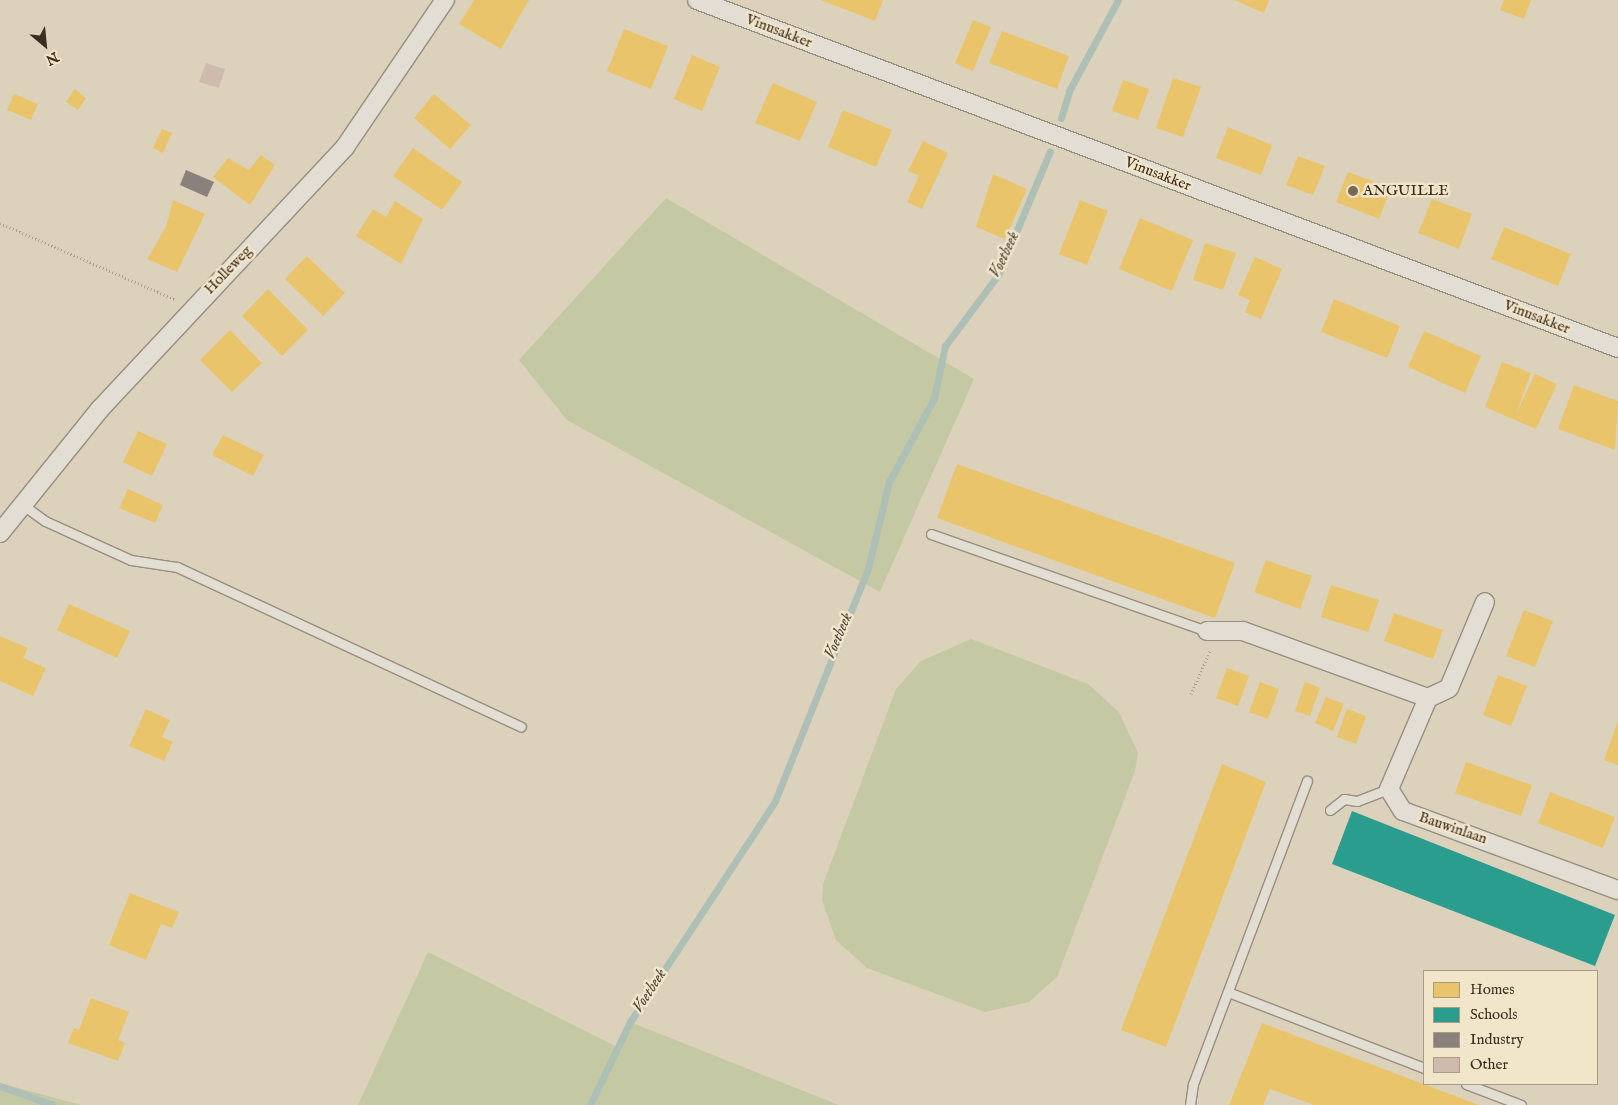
<!DOCTYPE html>
<html>
<head>
<meta charset="utf-8">
<style>
  body { margin:0 }
  #map { position:relative; width:1618px; height:1105px; overflow:hidden; background:#dcd2bb; font-family:"IM FELL English",serif }
  div>[style] { position:absolute }
  .green>* { inset:0; background:#c4c8a3 }
  .homes>* { inset:0; background:#e9c46a }
  .schools>* { inset:0; background:#2a9d8f }
  .industry>* { inset:0; background:#8a817c }
  .stream>* { height:7px; margin:-3.5px; padding:0 3.5px; transform-origin:3.5px; border-radius:3.5px; background:#aec0b5 }
  .building>* { inset:0; background:#cebbad }
  .path>* { height:3px; margin-top:-1.5px; transform-origin:0; background:repeating-linear-gradient(90deg,#a6a197 0 1px,transparent 0 3.5px) }
  .roads { filter:drop-shadow(1px 0 #968e7f) drop-shadow(-1px 0 #968e7f) drop-shadow(0 1px #968e7f) drop-shadow(0 -1px #968e7f) }
  .service>* { height:9px; margin:-4.5px; padding:0 4.5px; transform-origin:4.5px; border-radius:4.5px; background:#e3ded3 }
  .minor>* { height:18px; margin:-9px; padding:0 9px; transform-origin:9px; border-radius:9px; background:#e3ded3 }
  .dots>* { width:14px; height:14px; translate:-50% -50%; box-sizing:border-box; border:2px solid #f1e5ca; border-radius:50% }
  span { translate:-50% -50%; white-space:nowrap; text-align:center; line-height:1.15; -webkit-text-stroke:5px #f1e5ca; paint-order:stroke }
  .street-label { font-size:15px; color:#3d2d1e }
  .poi-label { font-size:15px; color:#3d2d1e }
  .left { translate:0 -50%; text-align:left }
  .water-label { font-size:16px; color:#50493c; font-style:italic }
  .legend { position:absolute; left:1423px; top:970px; width:175px; height:115px; box-sizing:border-box; background:#f1e5ca; border:1px solid #a99b85; margin:0; padding:6px 9px; list-style:none; font-size:15px; color:#3d2d1e }
  .legend li { display:flex; align-items:center; gap:10px; height:25px }
  .legend b { width:25px; border:1px solid #a99b85 }
  .north { position:absolute; left:20px; top:20px; width:50px; height:50px; -webkit-text-stroke:4px #f1e5ca; paint-order:stroke; rotate:152deg; font-size:14px; font-weight:700; line-height:20px; text-align:center; color:#3d2d1e }
  .north::after { content:''; display:block; margin:auto; width:18px; height:22px; background:#3d2d1e; clip-path:polygon(50% 0,100% 100%,50% 72%,0 100%) }
</style>
</head>
<body>
<div id="map">
  <div class="green">
    <div style="clip-path:polygon(666px 198px,974px 379px,880px 592px,567px 420px,519px 360px)"></div>
    <div style="clip-path:polygon(971px 639px,1088px 684px,1119px 712px,1138px 753px,1135px 771px,1057px 977px,1029px 1002px,985px 1012px,867px 968px,836px 940px,822px 900px,823px 884px,896px 689px,921px 661px)"></div>
    <div style="clip-path:polygon(428px 952px,619px 1048px,630px 1022px,839px 1105px,358px 1105px)"></div>
    <div style="clip-path:polygon(0 1083px,81px 1105px,0 1105px)"></div>
  </div>
  <div class="homes">
    <div style="clip-path:polygon(474px 0,529px 0,501px 49px,459px 24px)"></div>
    <div style="clip-path:polygon(821px 0,883px 0,875px 21px)"></div>
    <div style="clip-path:polygon(1234px 0,1269px 0,1264px 13px)"></div>
    <div style="clip-path:polygon(1504px 0,1531px 0,1524px 19px,1500px 10px)"></div>
    <div style="clip-path:polygon(973px 20px,991px 27px,973px 71px,955px 63px)"></div>
    <div style="clip-path:polygon(624px 29px,668px 46px,651px 89px,607px 71px)"></div>
    <div style="clip-path:polygon(1002px 31px,1069px 56px,1057px 89px,989px 63px)"></div>
    <div style="clip-path:polygon(692px 55px,720px 67px,702px 111px,674px 99px)"></div>
    <div style="clip-path:polygon(1173px 78px,1201px 87px,1183px 137px,1156px 128px)"></div>
    <div style="clip-path:polygon(1123px 80px,1149px 89px,1138px 120px,1112px 111px)"></div>
    <div style="clip-path:polygon(773px 83px,817px 102px,800px 141px,755px 123px)"></div>
    <div style="clip-path:polygon(75px 89px,86px 98px,78px 110px,66px 102px)"></div>
    <div style="clip-path:polygon(14px 94px,38px 104px,31px 120px,7px 110px)"></div>
    <div style="clip-path:polygon(434px 94px,471px 125px,450px 149px,414px 118px)"></div>
    <div style="clip-path:polygon(843px 110px,892px 130px,876px 167px,828px 147px)"></div>
    <div style="clip-path:polygon(1228px 127px,1272px 145px,1261px 175px,1216px 158px)"></div>
    <div style="clip-path:polygon(162px 129px,172px 133px,163px 153px,153px 148px)"></div>
    <div style="clip-path:polygon(923px 141px,948px 153px,922px 209px,907px 202px,919px 176px,908px 171px)"></div>
    <div style="clip-path:polygon(413px 148px,462px 182px,442px 210px,393px 176px)"></div>
    <div style="clip-path:polygon(261px 155px,275px 165px,250px 205px,213px 177px,228px 158px,249px 170px)"></div>
    <div style="clip-path:polygon(1298px 156px,1325px 166px,1313px 195px,1286px 185px)"></div>
    <div style="clip-path:polygon(1348px 172px,1391px 188px,1379px 219px,1336px 202px)"></div>
    <div style="clip-path:polygon(993px 174px,1027px 189px,1005px 239px,976px 227px)"></div>
    <div style="clip-path:polygon(1432px 199px,1472px 214px,1459px 249px,1418px 233px)"></div>
    <div style="clip-path:polygon(173px 200px,205px 214px,177px 272px,147px 259px,166px 227px)"></div>
    <div style="clip-path:polygon(1080px 200px,1108px 211px,1087px 265px,1059px 254px)"></div>
    <div style="clip-path:polygon(395px 201px,423px 219px,401px 264px,356px 236px,373px 209px,386px 217px)"></div>
    <div style="clip-path:polygon(1140px 218px,1193px 240px,1172px 291px,1119px 269px)"></div>
    <div style="clip-path:polygon(1504px 227px,1571px 254px,1558px 286px,1491px 259px)"></div>
    <div style="clip-path:polygon(1205px 243px,1236px 253px,1223px 290px,1193px 280px)"></div>
    <div style="clip-path:polygon(307px 256px,345px 293px,323px 316px,285px 279px)"></div>
    <div style="clip-path:polygon(1255px 257px,1282px 269px,1261px 319px,1245px 312px,1250px 300px,1238px 295px)"></div>
    <div style="clip-path:polygon(268px 289px,308px 330px,282px 356px,242px 316px)"></div>
    <div style="clip-path:polygon(1334px 299px,1400px 326px,1387px 358px,1321px 332px)"></div>
    <div style="clip-path:polygon(230px 330px,262px 363px,232px 392px,200px 360px)"></div>
    <div style="clip-path:polygon(1424px 331px,1481px 356px,1465px 393px,1408px 367px)"></div>
    <div style="clip-path:polygon(1502px 362px,1531px 373px,1516px 414px,1535px 374px,1557px 384px,1536px 429px,1485px 407px)"></div>
    <div style="clip-path:polygon(1574px 385px,1618px 401px,1615px 450px,1558px 429px)"></div>
    <div style="clip-path:polygon(138px 431px,167px 444px,152px 476px,123px 462px)"></div>
    <div style="clip-path:polygon(223px 435px,264px 455px,253px 476px,212px 455px)"></div>
    <div style="clip-path:polygon(957px 464px,1235px 563px,1215px 618px,937px 518px)"></div>
    <div style="clip-path:polygon(128px 489px,163px 505px,155px 523px,119px 508px)"></div>
    <div style="clip-path:polygon(1266px 560px,1312px 576px,1300px 609px,1254px 592px)"></div>
    <div style="clip-path:polygon(1331px 585px,1379px 600px,1368px 632px,1321px 617px)"></div>
    <div style="clip-path:polygon(69px 604px,130px 631px,117px 658px,57px 630px)"></div>
    <div style="clip-path:polygon(1524px 610px,1553px 621px,1535px 667px,1506px 656px)"></div>
    <div style="clip-path:polygon(1394px 613px,1443px 630px,1433px 659px,1384px 641px)"></div>
    <div style="clip-path:polygon(0 636px,28px 648px,23px 658px,46px 668px,33px 696px,0 681px)"></div>
    <div style="clip-path:polygon(1227px 668px,1249px 676px,1238px 706px,1216px 698px)"></div>
    <div style="clip-path:polygon(1498px 675px,1527px 686px,1511px 726px,1483px 715px)"></div>
    <div style="clip-path:polygon(1260px 682px,1279px 689px,1268px 719px,1249px 712px)"></div>
    <div style="clip-path:polygon(1305px 682px,1320px 688px,1310px 716px,1295px 711px)"></div>
    <div style="clip-path:polygon(1326px 697px,1344px 704px,1333px 731px,1315px 723px)"></div>
    <div style="clip-path:polygon(146px 709px,170px 720px,162px 737px,173px 742px,164px 761px,129px 746px)"></div>
    <div style="clip-path:polygon(1347px 709px,1366px 716px,1356px 744px,1337px 737px)"></div>
    <div style="clip-path:polygon(1618px 721px,1618px 765px,1604px 760px)"></div>
    <div style="clip-path:polygon(1466px 762px,1532px 785px,1521px 816px,1455px 793px)"></div>
    <div style="clip-path:polygon(1222px 764px,1266px 782px,1166px 1047px,1121px 1030px)"></div>
    <div style="clip-path:polygon(1550px 792px,1615px 817px,1603px 848px,1538px 823px)"></div>
    <div style="clip-path:polygon(130px 893px,179px 912px,172px 928px,161px 924px,146px 960px,109px 945px)"></div>
    <div style="clip-path:polygon(91px 998px,129px 1012px,118px 1040px,125px 1043px,118px 1061px,68px 1043px,74px 1028px,79px 1030px)"></div>
    <div style="clip-path:polygon(1262px 1023px,1479px 1105px,1314px 1105px,1270px 1089px,1263px 1105px,1229px 1105px)"></div>
  </div>
  <div class="schools">
    <div style="clip-path:polygon(1352px 811px,1615px 915px,1595px 966px,1332px 864px)"></div>
  </div>
  <div class="industry">
    <div style="clip-path:polygon(186px 170px,214px 182px,207px 197px,180px 185px)"></div>
  </div>
  <div class="stream">
    <div style="left:1061px;top:118px;width:28px;rotate:-73deg"></div>
    <div style="left:1069px;top:91px;width:103px;rotate:-61.7deg"></div>
    <div style="left:0;top:1086px;width:56px;rotate:19.7deg"></div>
    <div style="left:590px;top:1105px;width:92px;rotate:-64.3deg"></div>
    <div style="left:630px;top:1022px;width:264px;rotate:-56.7deg"></div>
    <div style="left:775px;top:801px;width:251px;rotate:-68.2deg"></div>
    <div style="left:868px;top:568px;width:89px;rotate:-76.3deg"></div>
    <div style="left:889px;top:482px;width:95px;rotate:-61.8deg"></div>
    <div style="left:934px;top:398px;width:53px;rotate:-78.1deg"></div>
    <div style="left:945px;top:346px;width:89px;rotate:-53.3deg"></div>
    <div style="left:998px;top:275px;width:134px;rotate:-67.2deg"></div>
  </div>
  <div class="building">
    <div style="clip-path:polygon(206px 63px,225px 69px,219px 88px,199px 82px)"></div>
  </div>
  <div class="path">
    <div style="left:0;top:223px;width:192px;rotate:23.6deg"></div>
    <div style="left:1191px;top:694px;width:47px;rotate:-66.2deg"></div>
  </div>
  <div class="roads">
    <div class="service">
      <div style="left:23px;top:505px;width:27px;rotate:36deg"></div>
      <div style="left:45px;top:521px;width:94px;rotate:24.4deg"></div>
      <div style="left:131px;top:560px;width:47px;rotate:8.7deg"></div>
      <div style="left:177px;top:567px;width:379px;rotate:24.9deg"></div>
      <div style="left:931px;top:534px;width:293px;rotate:19.4deg"></div>
      <div style="left:1330px;top:810px;width:18px;rotate:-38deg"></div>
      <div style="left:1344px;top:799px;width:13px;rotate:9deg"></div>
      <div style="left:1357px;top:801px;width:34px;rotate:-21deg"></div>
      <div style="left:1228px;top:992px;width:210px;rotate:21.2deg"></div>
      <div style="left:1466px;top:1084px;width:59px;rotate:20.9deg"></div>
      <div style="left:1190px;top:1105px;width:21px;rotate:-82deg"></div>
      <div style="left:1193px;top:1084px;width:324px;rotate:-69.4deg"></div>
    </div>
    <div class="minor">
      <div style="left:697px;top:0;width:985px;rotate:20.7deg"></div>
      <div style="left:0;top:533px;width:159px;rotate:-51.1deg"></div>
      <div style="left:100px;top:409px;width:359px;rotate:-46.9deg"></div>
      <div style="left:345px;top:147px;width:178px;rotate:-55.8deg"></div>
      <div style="left:1207px;top:631px;width:36px"></div>
      <div style="left:1243px;top:631px;width:197px;rotate:19.9deg"></div>
      <div style="left:1428px;top:698px;width:99px;rotate:113.2deg"></div>
      <div style="left:1389px;top:789px;width:26px;rotate:58deg"></div>
      <div style="left:1403px;top:811px;width:229px;rotate:20.2deg"></div>
      <div style="left:1428px;top:698px;width:23px;rotate:-25deg"></div>
      <div style="left:1449px;top:688px;width:93px;rotate:-67.3deg"></div>
    </div>
  </div>
  <div class="dots">
    <div style="left:1353px;top:191px;background:#756755"></div>
  </div>
  <div class="street-label">
    <span style="left:779px;top:31px;rotate:21deg">Vinusakker</span>
    <span style="left:1158px;top:174px;rotate:21deg">Vinusakker</span>
    <span style="left:228px;top:270px;rotate:-46deg">Holleweg</span>
    <span style="left:1537px;top:317px;rotate:21deg">Vinusakker</span>
    <span style="left:1453px;top:828px;rotate:19deg">Bauwinlaan</span>
  </div>
  <div class="poi-label">
    <span class="left" style="left:1363px;top:191px">ANGUILLE</span>
  </div>
  <div class="water-label">
    <span style="left:1005px;top:255px;rotate:-65deg">Voetbeek</span>
    <span style="left:839px;top:636px;rotate:-67deg">Voetbeek</span>
    <span style="left:650px;top:991px;rotate:-57deg">Voetbeek</span>
  </div>
  <ul class="legend">
  <li><b style="height:14px;background:#e9c46a"></b>Homes</li>
  <li><b style="height:14px;background:#2a9d8f"></b>Schools</li>
  <li><b style="height:14px;background:#8a817c"></b>Industry</li>
  <li><b style="height:14px;background:#cebbad"></b>Other</li>
  </ul>
  <div class="north">N</div>
</div>
</body>
</html>
